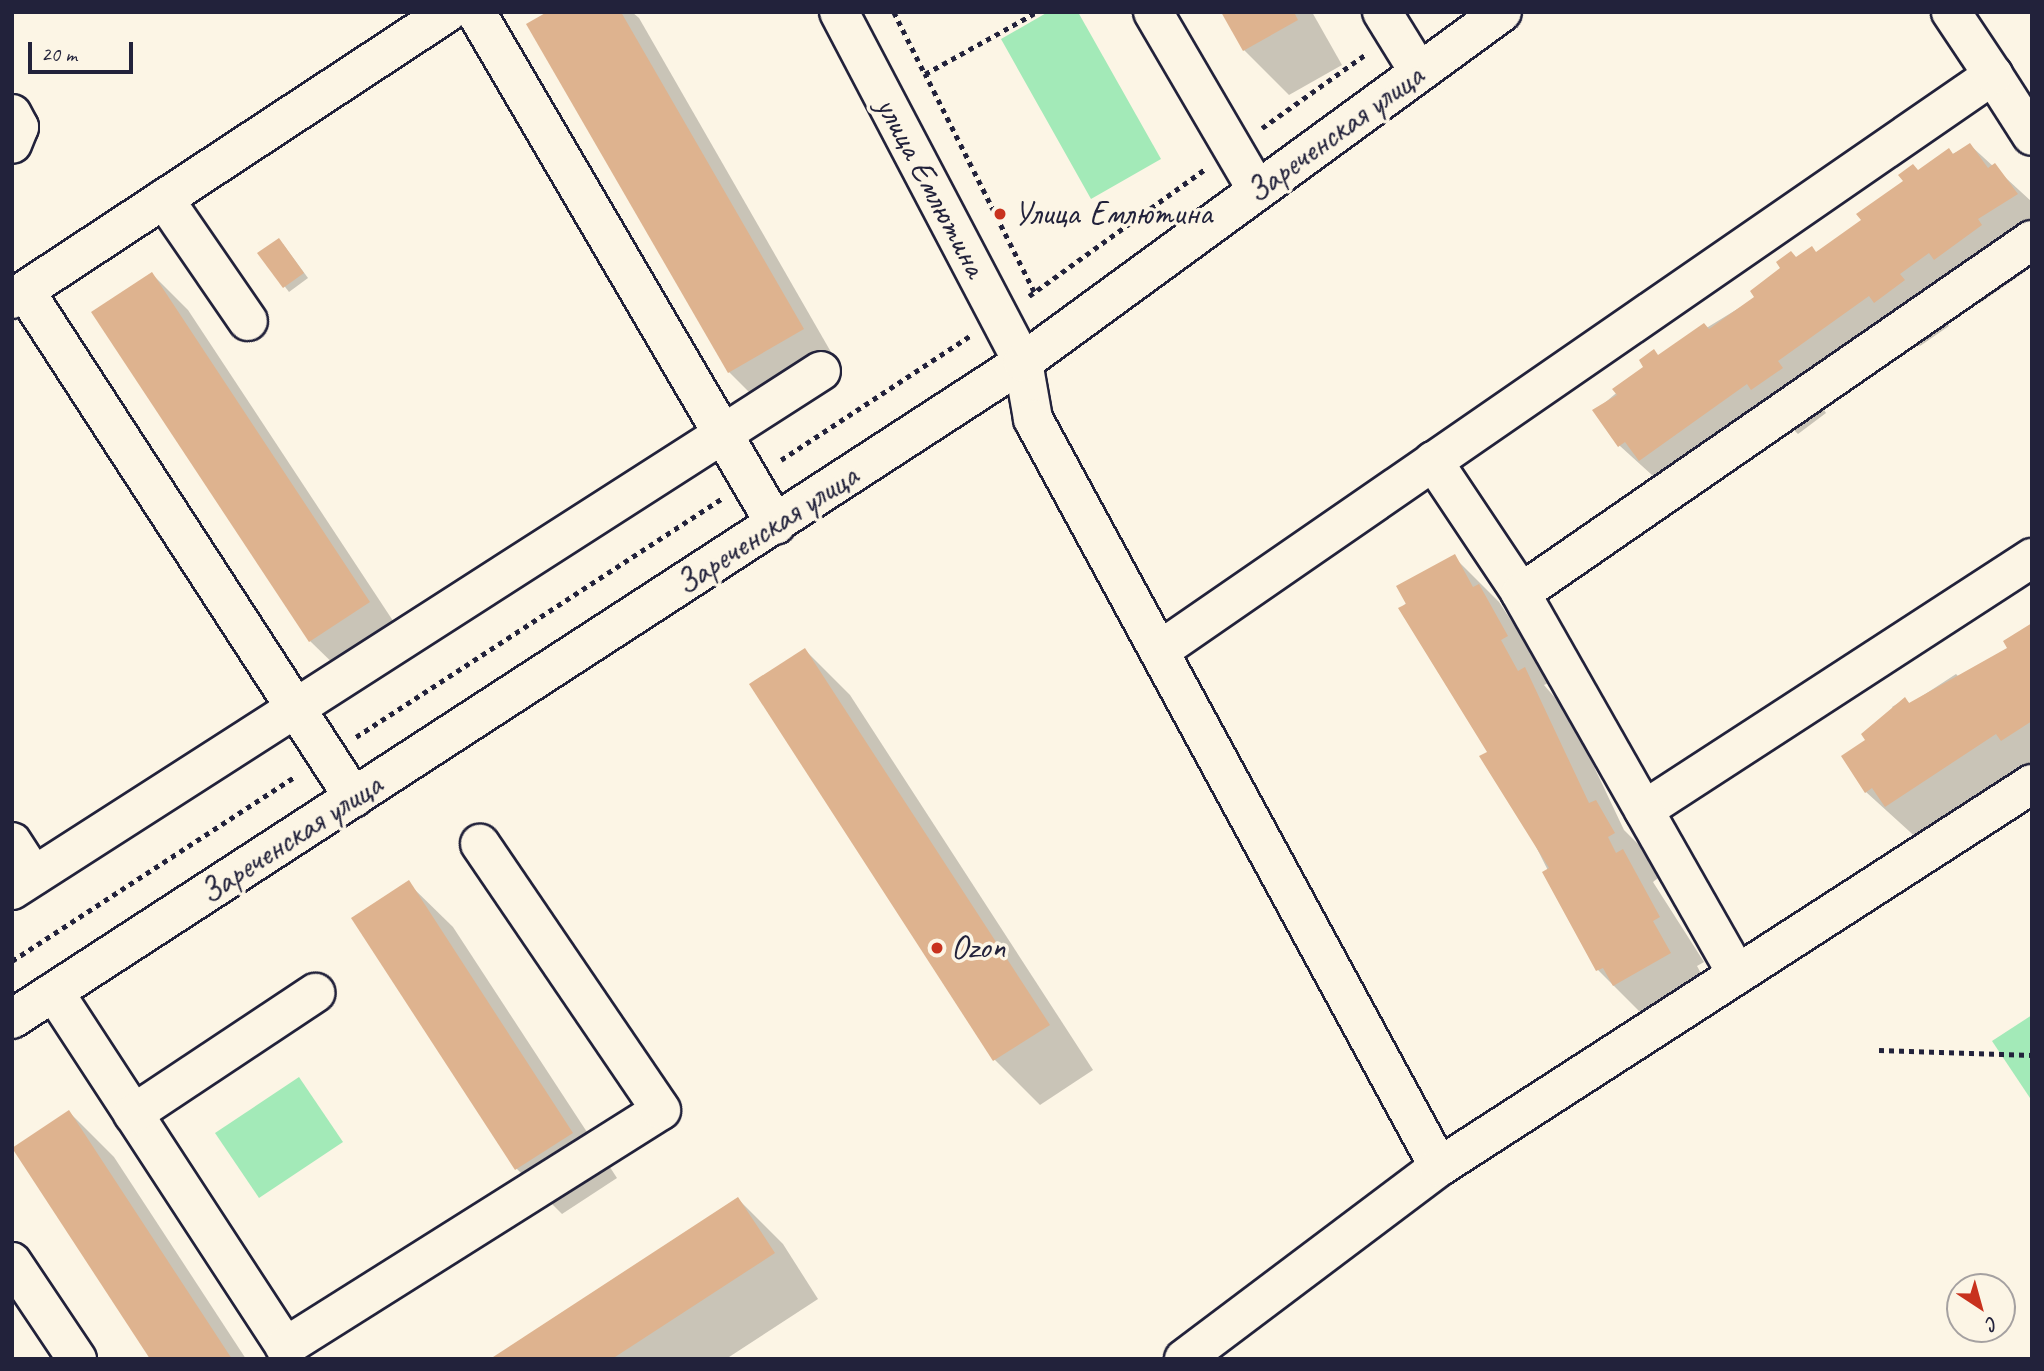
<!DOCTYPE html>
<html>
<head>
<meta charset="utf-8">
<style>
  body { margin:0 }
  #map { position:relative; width:2044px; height:1371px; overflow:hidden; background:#fcf5e5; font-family:Caveat,sans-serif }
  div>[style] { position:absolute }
  .green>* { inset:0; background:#a3eab8 }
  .shadow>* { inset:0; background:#0003 }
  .building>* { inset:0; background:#deb38f }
  .path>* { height:4.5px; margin-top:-2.25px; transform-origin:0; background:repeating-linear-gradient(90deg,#22223b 0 5px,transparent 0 10px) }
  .roads { filter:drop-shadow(2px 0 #22223b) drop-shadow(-2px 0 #22223b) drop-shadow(0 2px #22223b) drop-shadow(0 -2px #22223b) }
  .minor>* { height:38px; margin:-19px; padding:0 19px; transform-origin:19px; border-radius:19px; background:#fcf5e5 }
  .dots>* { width:19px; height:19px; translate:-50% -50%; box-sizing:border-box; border:4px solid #fcf5e5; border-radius:50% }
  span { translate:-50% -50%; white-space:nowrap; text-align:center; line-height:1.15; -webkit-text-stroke:7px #fcf5e5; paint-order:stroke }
  .street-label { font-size:33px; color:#22223b }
  .poi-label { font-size:33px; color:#22223b }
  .left { translate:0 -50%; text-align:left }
  .frame { position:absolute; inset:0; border:14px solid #22223b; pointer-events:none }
  .north { position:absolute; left:1946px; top:1273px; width:70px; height:70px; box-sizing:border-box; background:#fcf5e5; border:2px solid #a5a1a1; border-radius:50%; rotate:144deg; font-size:19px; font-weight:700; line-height:28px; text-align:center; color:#22223b }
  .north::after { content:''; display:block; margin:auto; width:24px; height:32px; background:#c8321e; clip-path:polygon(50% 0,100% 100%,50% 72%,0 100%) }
  .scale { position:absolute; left:28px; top:42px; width:105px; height:32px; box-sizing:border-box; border:4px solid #22223b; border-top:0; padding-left:9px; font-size:21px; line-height:24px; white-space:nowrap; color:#22223b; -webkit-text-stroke:5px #fcf5e5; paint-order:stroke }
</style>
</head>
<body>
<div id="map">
  <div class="green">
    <div style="clip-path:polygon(1048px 12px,1078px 12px,1161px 159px,1091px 199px,1001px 39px)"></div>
    <div style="clip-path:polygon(2032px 1015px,2032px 1101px,1992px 1041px)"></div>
    <div style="clip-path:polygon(299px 1077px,343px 1142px,259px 1198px,215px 1133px)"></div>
  </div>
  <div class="shadow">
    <div style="clip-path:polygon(550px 12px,632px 12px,639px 18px,839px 366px,765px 408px,729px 372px)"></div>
    <div style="clip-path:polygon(1223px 12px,1312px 12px,1342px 65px,1289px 95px,1244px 50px)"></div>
    <div style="clip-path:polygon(1970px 145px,2032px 202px,2032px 258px,2021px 264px,2026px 271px,1980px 303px,1975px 298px,1944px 319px,1949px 326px,1920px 346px,1914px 341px,1822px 407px,1826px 413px,1798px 434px,1792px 428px,1685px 505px,1620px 446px,1595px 411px,1659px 357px,1757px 297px,1796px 259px,1817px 254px,1864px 221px,1918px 172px)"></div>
    <div style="clip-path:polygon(283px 244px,308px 278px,289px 292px,260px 254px)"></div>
    <div style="clip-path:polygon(152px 274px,188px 310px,405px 639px,347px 677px,310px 641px)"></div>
    <div style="clip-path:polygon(1454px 557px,1499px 602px,1551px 682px,1544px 685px,1569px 714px,1624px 830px,1641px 847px,1658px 878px,1653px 882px,1704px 962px,1697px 966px,1715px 999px,1643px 1015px,1598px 970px,1489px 753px,1401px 608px)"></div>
    <div style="clip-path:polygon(2032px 625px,2032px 785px,1931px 851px,1866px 792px,1867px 740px,1896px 713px,1892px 707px,1905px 699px,1910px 704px,1956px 674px,1962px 680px,2010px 649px)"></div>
    <div style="clip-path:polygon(805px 650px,850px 695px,1093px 1070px,1040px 1105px,995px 1060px,751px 685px)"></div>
    <div style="clip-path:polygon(408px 883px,453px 927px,617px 1178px,562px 1214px,517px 1169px,354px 918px)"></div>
    <div style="clip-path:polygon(69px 1112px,114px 1157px,246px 1359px,152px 1359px)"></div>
    <div style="clip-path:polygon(738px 1199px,783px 1244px,818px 1299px,726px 1359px,493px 1359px)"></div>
  </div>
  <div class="building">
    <div style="clip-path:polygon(547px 12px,621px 12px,804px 329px,728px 373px,526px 24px)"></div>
    <div style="clip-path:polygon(1221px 12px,1294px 12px,1298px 20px,1243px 51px)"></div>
    <div style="clip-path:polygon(1970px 143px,1988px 168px,1995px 163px,2018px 194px,1978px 219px,1982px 225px,1934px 260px,1929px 253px,1900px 274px,1905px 280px,1874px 303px,1869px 296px,1778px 361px,1783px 368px,1751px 390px,1747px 384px,1639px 461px,1625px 442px,1618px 447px,1592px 410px,1617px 395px,1612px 389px,1643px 367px,1639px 360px,1654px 349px,1658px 355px,1704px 323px,1709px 329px,1754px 297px,1750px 291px,1780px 268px,1776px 262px,1791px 251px,1796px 257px,1812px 246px,1816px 252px,1861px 220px,1856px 214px,1903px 181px,1898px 175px,1913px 164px,1918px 170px,1949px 148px,1953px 154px)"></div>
    <div style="clip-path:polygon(279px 238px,304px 273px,283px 288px,257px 253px)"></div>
    <div style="clip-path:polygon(152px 272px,370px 602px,309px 642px,91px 312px)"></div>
    <div style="clip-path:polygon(1455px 554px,1473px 587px,1479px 584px,1508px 636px,1501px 640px,1518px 671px,1525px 667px,1589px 803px,1596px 800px,1615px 833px,1608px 837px,1616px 853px,1623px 849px,1660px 917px,1653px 921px,1671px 953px,1613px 986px,1603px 968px,1596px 971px,1542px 872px,1549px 868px,1479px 756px,1487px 752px,1398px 608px,1406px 604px,1396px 586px)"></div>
    <div style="clip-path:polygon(2032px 623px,2032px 721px,2001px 741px,1996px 734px,1885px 807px,1872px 788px,1865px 793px,1841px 756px,1865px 740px,1861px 734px,1905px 697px,1909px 703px,2007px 648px,2003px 641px)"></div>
    <div style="clip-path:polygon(805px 648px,1050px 1025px,993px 1061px,749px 684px)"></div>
    <div style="clip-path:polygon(409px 880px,573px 1133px,515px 1170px,351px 918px)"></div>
    <div style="clip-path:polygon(69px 1110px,232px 1359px,150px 1359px,12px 1148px)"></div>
    <div style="clip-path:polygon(738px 1197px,775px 1253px,612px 1359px,490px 1359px)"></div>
  </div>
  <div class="path">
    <div style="left:894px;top:12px;width:69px;rotate:63.4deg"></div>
    <div style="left:1262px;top:128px;width:128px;rotate:-35.4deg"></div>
    <div style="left:1034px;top:292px;width:244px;rotate:-116.6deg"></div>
    <div style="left:925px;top:74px;width:128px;rotate:-29deg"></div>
    <div style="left:1029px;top:296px;width:216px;rotate:-35.8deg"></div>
    <div style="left:781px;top:460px;width:226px;rotate:-33.3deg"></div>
    <div style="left:356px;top:737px;width:436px;rotate:-33.1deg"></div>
    <div style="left:12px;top:961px;width:339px;rotate:-33.1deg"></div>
    <div style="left:1879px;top:1050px;width:153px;rotate:1.9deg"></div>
  </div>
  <div class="roads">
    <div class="minor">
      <div style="left:476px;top:12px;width:594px;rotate:59.68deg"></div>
      <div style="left:839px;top:12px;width:395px;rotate:62.3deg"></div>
      <div style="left:1023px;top:362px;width:58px;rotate:80deg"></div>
      <div style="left:1033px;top:419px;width:851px;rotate:61.51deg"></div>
      <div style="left:1153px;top:12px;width:206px;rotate:59.7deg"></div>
      <div style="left:1382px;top:12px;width:70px;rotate:58.3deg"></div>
      <div style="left:1993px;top:75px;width:72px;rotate:57.4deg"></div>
      <div style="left:12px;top:114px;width:15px;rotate:62deg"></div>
      <div style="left:19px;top:127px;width:18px;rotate:112deg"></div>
      <div style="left:164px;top:199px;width:148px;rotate:55.5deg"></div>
      <div style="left:25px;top:291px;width:604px;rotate:57.02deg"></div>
      <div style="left:12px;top:299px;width:522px;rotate:-33.36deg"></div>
      <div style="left:1433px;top:461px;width:159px;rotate:56.3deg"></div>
      <div style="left:1159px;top:651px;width:1014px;rotate:-34.63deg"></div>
      <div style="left:1993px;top:75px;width:76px;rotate:-123.7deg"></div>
      <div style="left:1644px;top:810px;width:463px;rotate:-33deg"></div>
      <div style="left:12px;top:842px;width:40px;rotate:57.1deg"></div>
      <div style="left:12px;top:890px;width:961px;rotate:-32.68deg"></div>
      <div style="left:1737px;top:974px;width:438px;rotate:-119.6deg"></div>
      <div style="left:1521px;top:593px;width:621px;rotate:-34.64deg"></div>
      <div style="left:54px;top:992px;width:424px;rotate:56.9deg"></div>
      <div style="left:285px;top:1347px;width:444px;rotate:-32.2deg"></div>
      <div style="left:661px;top:1110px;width:322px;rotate:-124.2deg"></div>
      <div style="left:12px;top:1019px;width:1206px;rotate:-33.02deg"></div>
      <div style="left:1023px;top:362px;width:593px;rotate:-36.16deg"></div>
      <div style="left:133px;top:1114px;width:219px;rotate:-33.6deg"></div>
      <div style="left:12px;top:1262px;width:117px;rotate:56.2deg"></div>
      <div style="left:1184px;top:1359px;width:319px;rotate:-37deg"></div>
      <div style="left:1439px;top:1167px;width:706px;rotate:-32.86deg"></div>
    </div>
  </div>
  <div class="dots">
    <div style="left:1000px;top:214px;background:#c8321e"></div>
    <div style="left:937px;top:948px;background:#c8321e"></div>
  </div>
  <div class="street-label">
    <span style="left:1335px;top:134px;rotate:-36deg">Зареченская улица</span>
    <span style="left:931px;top:187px;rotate:62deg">улица Емлютина</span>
    <span style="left:767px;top:530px;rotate:-33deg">Зареченская улица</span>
    <span style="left:291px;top:839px;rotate:-33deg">Зареченская улица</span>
  </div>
  <div class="poi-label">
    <span class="left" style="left:1014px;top:214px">Улица Емлютина</span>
    <span class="left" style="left:951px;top:948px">Ozon</span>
  </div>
  <div class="frame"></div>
  <div class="north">С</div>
  <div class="scale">20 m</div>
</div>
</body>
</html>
